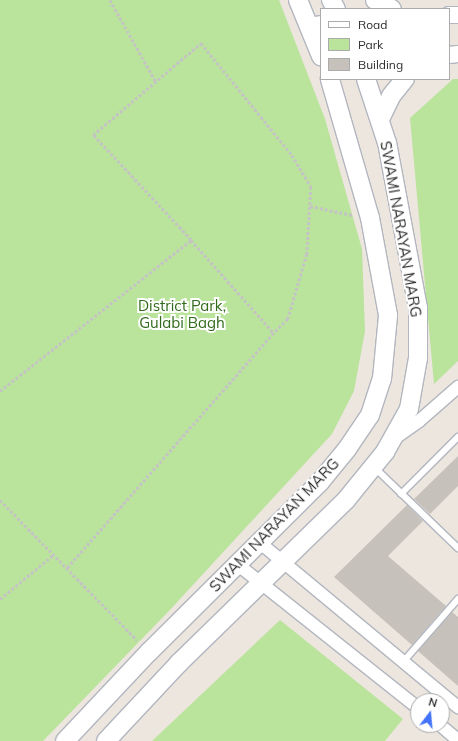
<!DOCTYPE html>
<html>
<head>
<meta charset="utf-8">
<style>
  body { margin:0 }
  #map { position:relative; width:458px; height:741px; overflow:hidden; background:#ede6df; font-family:Mulish,sans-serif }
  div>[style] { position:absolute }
  .green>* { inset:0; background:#bae39c }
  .building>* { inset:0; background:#c6c1ba }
  .path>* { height:2.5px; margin-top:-1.25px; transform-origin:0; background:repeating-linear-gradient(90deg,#c4c4c4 0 3px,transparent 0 5px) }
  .roads { filter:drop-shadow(1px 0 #b2b6bf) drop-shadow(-1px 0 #b2b6bf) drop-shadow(0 1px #b2b6bf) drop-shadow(0 -1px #b2b6bf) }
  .service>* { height:6px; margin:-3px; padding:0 3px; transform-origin:3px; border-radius:3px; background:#fff }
  .minor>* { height:12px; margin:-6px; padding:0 6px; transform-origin:6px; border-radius:6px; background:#fff }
  .tertiary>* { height:16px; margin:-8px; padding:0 8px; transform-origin:8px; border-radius:8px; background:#fff }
  .secondary>* { height:18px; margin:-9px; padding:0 9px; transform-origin:9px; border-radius:9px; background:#fff }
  span { translate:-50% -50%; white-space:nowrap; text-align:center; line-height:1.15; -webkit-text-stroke:4px #fff; paint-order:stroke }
  .street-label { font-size:15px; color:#2c2c2c }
  .park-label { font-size:15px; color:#326a1c }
  .legend { position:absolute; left:320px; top:8px; width:130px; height:72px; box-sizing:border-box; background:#fff; border:1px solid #ababab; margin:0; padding:5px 7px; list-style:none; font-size:12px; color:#2c2c2c }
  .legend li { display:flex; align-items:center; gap:8px; height:20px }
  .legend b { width:20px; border:1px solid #ababab }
  .north { position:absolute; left:410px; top:693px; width:40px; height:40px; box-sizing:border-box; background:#fff; border:1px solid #ababab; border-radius:50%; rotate:16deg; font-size:11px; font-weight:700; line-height:16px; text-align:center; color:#2c2c2c }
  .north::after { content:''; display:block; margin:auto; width:14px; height:18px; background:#4272f8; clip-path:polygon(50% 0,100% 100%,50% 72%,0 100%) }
</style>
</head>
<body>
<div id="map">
  <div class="green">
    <div style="clip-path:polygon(0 0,279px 0,325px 119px,362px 249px,365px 331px,354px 391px,332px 434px,168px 612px,43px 741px,0 741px)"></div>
    <div style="clip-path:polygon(453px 79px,458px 79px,458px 361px,434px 384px,410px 118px)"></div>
    <div style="clip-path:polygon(280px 620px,403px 719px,385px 741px,152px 741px)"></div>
  </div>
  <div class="building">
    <div style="clip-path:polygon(458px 456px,458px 486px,430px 514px,414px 499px)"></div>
    <div style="clip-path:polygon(407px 505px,423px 521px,388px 556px,446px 606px,412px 645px,334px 577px)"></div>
    <div style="clip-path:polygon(452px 612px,458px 617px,458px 686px,418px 651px)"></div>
  </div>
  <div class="path">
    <div style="left:110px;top:0;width:94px;rotate:60.7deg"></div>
    <div style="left:310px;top:206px;width:43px;rotate:12.1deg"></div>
    <div style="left:191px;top:240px;width:144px;rotate:-133deg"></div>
    <div style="left:93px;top:135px;width:142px;rotate:-40.4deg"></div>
    <div style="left:201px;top:43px;width:144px;rotate:50.9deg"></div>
    <div style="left:292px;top:155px;width:37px;rotate:59deg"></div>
    <div style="left:311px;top:187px;width:67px;rotate:93.4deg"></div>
    <div style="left:307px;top:254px;width:68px;rotate:106.3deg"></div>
    <div style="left:288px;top:319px;width:20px;rotate:135deg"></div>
    <div style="left:0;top:391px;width:243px;rotate:-38.3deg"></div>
    <div style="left:191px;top:240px;width:125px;rotate:48.3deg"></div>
    <div style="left:274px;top:333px;width:314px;rotate:131.3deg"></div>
    <div style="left:0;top:500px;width:196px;rotate:45.6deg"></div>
    <div style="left:0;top:599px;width:69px;rotate:-39.7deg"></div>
  </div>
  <div class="roads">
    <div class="service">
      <div style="left:374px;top:467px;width:117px;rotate:44deg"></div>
      <div style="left:401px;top:494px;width:81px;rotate:-45deg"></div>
      <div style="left:403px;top:662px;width:84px;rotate:-48.9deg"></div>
    </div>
    <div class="minor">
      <div style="left:395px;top:438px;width:29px;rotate:-35deg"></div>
      <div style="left:419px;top:421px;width:52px;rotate:-41.1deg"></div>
      <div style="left:259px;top:542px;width:259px;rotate:39.7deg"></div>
      <div style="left:237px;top:564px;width:231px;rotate:38.5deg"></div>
      <div style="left:440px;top:725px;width:23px;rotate:40deg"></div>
    </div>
    <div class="tertiary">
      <div style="left:449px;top:15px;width:9px"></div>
      <div style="left:310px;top:26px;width:11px;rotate:-10deg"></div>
      <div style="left:449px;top:55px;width:9px;rotate:-6deg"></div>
    </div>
    <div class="secondary">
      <div style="left:298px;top:0;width:61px;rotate:67.7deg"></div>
      <div style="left:331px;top:0;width:10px;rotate:61deg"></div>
      <div style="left:375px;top:0;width:19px;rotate:28deg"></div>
      <div style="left:380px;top:119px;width:25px;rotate:-64deg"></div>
      <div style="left:391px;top:96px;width:22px;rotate:-51deg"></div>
      <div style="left:65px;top:741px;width:122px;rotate:-46.7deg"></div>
      <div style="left:149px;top:652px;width:241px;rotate:-44.8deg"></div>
      <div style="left:320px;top:482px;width:43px;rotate:-50.7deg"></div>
      <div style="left:347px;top:449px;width:41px;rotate:-55.9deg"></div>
      <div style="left:370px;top:415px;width:38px;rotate:-72deg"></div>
      <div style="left:382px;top:379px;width:64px;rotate:-84.6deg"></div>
      <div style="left:388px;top:315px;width:99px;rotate:-100.5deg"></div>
      <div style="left:370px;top:218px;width:145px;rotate:-106.1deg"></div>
      <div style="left:106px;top:741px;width:107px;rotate:-46.9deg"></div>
      <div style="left:179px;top:663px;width:233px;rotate:-44.3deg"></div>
      <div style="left:346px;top:500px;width:62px;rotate:-50.9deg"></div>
      <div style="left:385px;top:452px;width:49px;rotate:-60.8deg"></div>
      <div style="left:409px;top:409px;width:52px;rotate:-80deg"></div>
      <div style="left:418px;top:358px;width:50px;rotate:-90deg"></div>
      <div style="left:418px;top:308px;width:168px;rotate:-100.6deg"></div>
      <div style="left:387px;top:143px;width:67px;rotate:-108.2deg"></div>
    </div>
  </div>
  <div class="street-label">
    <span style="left:401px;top:229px;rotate:80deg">SWAMI NARAYAN MARG</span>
    <span style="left:274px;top:525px;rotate:-46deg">SWAMI NARAYAN MARG</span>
  </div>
  <div class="park-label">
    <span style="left:182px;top:314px">District Park,<br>Gulabi Bagh</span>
  </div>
  <ul class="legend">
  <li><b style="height:5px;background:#fff"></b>Road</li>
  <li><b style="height:11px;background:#bae39c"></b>Park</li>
  <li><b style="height:11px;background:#c6c1ba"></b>Building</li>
  </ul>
  <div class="north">N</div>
</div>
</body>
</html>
